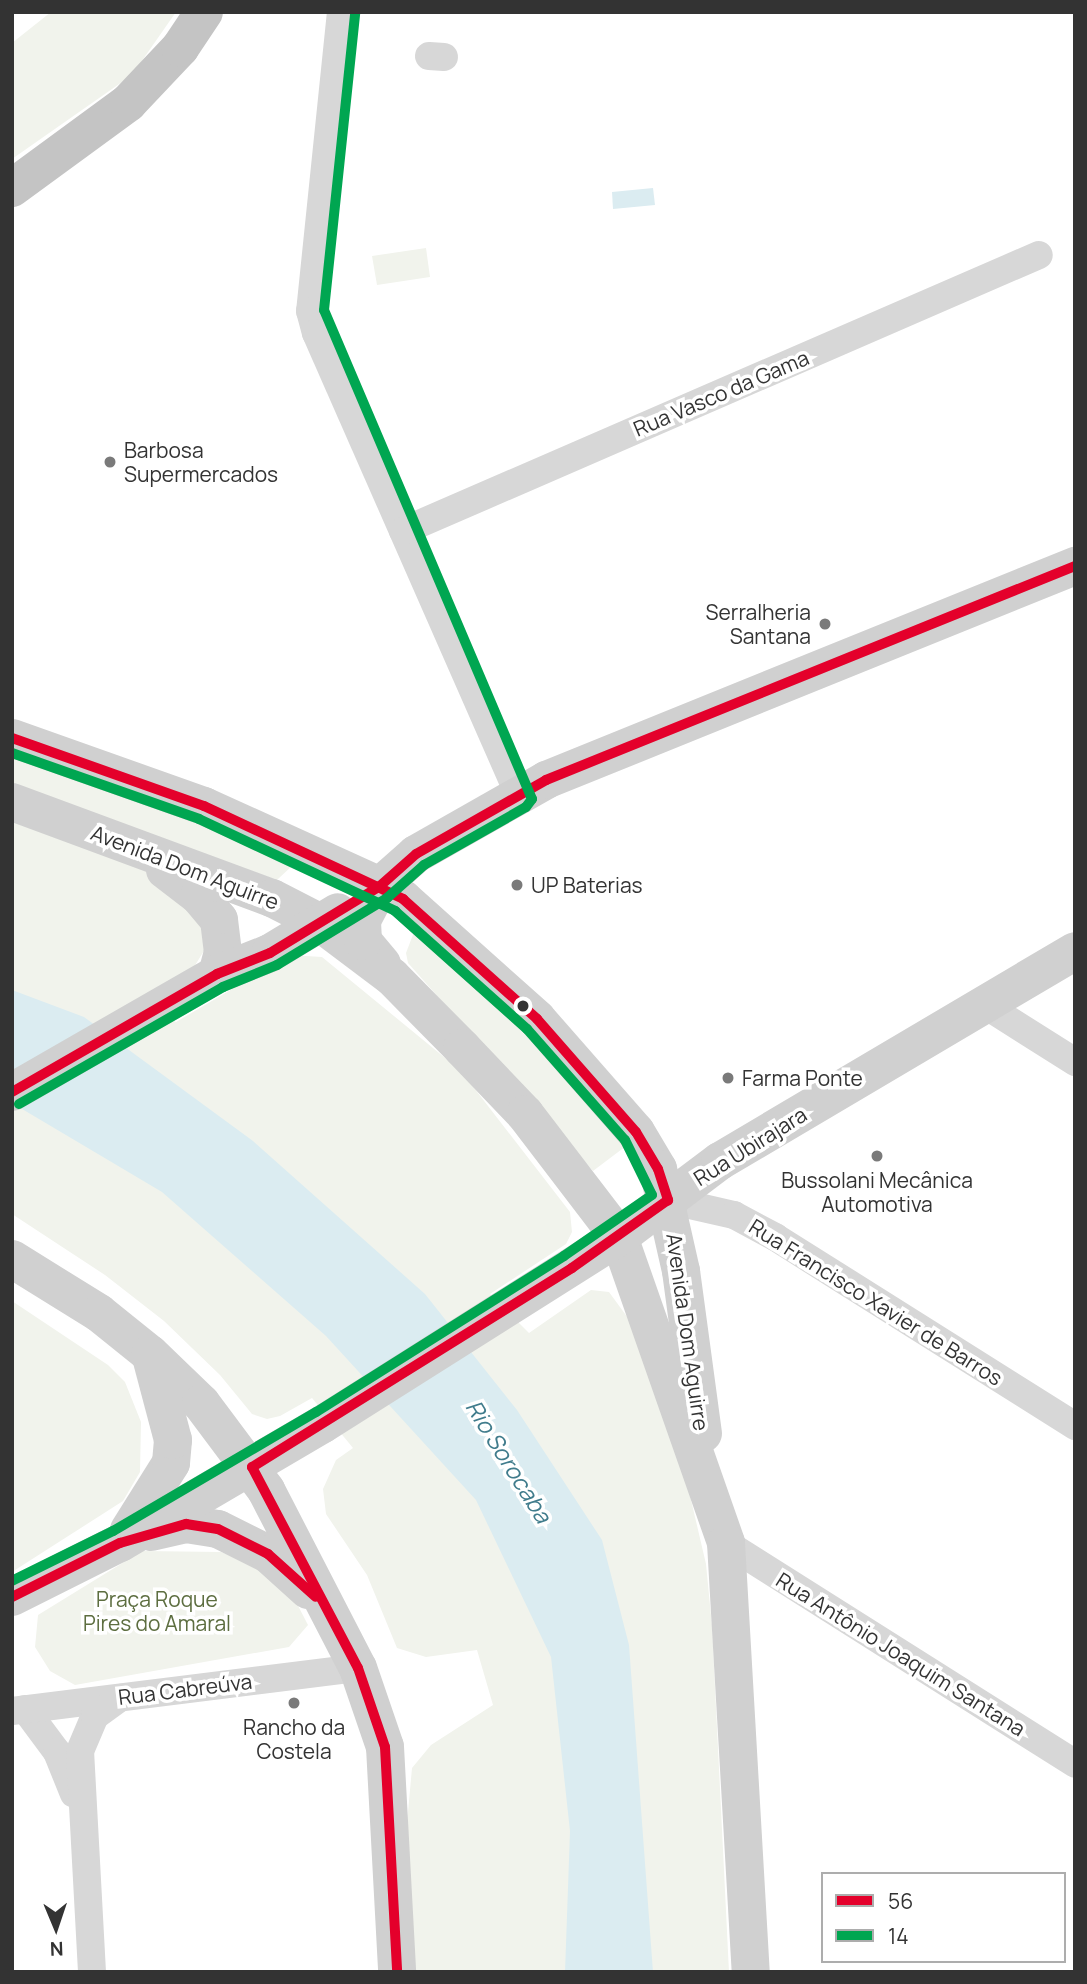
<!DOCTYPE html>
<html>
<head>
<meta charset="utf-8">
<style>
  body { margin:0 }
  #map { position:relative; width:1087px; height:1984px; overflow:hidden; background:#fff; font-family:Manrope,sans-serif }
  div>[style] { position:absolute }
  .green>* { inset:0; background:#f1f3ec }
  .water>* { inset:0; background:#dbecf1 }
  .street>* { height:28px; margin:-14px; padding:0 14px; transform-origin:14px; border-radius:14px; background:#d7d7d7 }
  .secondary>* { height:38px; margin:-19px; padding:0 19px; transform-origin:19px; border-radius:19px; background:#d0d0d0 }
  .highway>* { height:38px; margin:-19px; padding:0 19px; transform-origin:19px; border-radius:19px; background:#c4c4c4 }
  .bus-1>* { height:10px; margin:-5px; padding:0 5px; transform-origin:5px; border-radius:5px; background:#e4002b }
  .bus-2>* { height:10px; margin:-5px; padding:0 5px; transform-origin:5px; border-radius:5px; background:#00a651 }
  .dots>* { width:19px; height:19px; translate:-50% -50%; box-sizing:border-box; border:4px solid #fff; border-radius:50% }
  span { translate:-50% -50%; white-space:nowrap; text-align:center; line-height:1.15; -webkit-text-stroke:7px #fff; paint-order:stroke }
  .street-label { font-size:21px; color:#333 }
  .poi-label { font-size:21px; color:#333 }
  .left { translate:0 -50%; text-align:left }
  .right { translate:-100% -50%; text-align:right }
  .park-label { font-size:21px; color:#5d6e40 }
  .water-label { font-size:23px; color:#407c8c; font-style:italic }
  .frame { position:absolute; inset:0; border:14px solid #333; pointer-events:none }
  .legend { position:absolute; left:821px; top:1872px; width:245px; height:91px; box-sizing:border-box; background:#fff; border:2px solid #adadad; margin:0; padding:9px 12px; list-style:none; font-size:21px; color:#333 }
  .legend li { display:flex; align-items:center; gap:14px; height:35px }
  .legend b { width:35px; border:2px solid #adadad }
  .north { position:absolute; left:21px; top:1893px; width:70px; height:70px; -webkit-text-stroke:5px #fff; paint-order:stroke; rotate:178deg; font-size:19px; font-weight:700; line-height:28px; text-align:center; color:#333 }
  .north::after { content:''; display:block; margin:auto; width:24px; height:32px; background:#333; clip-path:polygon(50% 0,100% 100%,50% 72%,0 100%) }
</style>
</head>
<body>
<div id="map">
  <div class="green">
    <div style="clip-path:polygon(51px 12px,176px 12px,132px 75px,12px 159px,12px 43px)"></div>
    <div style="clip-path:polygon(426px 248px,430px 277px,377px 285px,372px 256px)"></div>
    <div style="clip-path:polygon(12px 753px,181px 811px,293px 865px,277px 880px,12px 787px)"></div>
    <div style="clip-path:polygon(12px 818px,154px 873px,174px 886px,210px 941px,194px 967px,134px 1001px,176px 1022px,290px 955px,322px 957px,461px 1071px,570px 1212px,572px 1232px,566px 1244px,490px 1294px,529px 1333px,591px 1290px,609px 1292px,628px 1318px,688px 1487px,706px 1564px,712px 1626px,729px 1972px,416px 1972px,410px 1955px,407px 1823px,412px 1768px,431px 1745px,493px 1705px,477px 1650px,426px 1657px,397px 1648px,367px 1575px,326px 1514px,323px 1489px,336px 1460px,353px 1448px,312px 1398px,280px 1416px,267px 1419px,252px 1414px,220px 1375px,164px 1321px,105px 1275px,12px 1214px)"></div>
    <div style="clip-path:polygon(414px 932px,461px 965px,630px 1143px,593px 1171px,408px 963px,406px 953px)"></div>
    <div style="clip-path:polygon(12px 1301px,108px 1365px,125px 1382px,141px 1422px,140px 1472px,123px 1501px,12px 1572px)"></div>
    <div style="clip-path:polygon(142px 1551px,221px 1552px,266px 1568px,293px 1596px,308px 1625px,289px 1647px,75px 1685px,50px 1671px,35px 1647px,38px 1615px)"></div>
  </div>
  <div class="water">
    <div style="clip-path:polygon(653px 188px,655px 205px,613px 209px,612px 192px)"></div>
    <div style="clip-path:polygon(12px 990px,84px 1017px,253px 1141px,425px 1294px,517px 1410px,602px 1540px,629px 1645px,653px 1972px,565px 1972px,570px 1831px,551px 1657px,476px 1500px,326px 1336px,162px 1192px,12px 1103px)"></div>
  </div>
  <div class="street">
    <div style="left:341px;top:12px;width:301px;rotate:95.9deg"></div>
    <div style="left:310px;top:311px;width:23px;rotate:75deg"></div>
    <div style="left:316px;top:333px;width:505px;rotate:66.28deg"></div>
    <div style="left:429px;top:56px;width:15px;rotate:4deg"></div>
    <div style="left:403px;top:531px;width:693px;rotate:-23.46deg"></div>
    <div style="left:985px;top:1005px;width:107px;rotate:32.3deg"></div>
    <div style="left:668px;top:1200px;width:68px;rotate:12.8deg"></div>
    <div style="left:734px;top:1215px;width:47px;rotate:28.2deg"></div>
    <div style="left:775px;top:1237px;width:355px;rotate:32.2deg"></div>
    <div style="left:726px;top:1543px;width:413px;rotate:32.3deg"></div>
    <div style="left:25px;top:1709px;width:54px;rotate:53.3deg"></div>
    <div style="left:57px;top:1752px;width:45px;rotate:68deg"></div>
    <div style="left:12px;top:1711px;width:349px;rotate:-7.1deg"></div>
    <div style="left:92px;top:1972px;width:221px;rotate:-93.1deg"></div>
    <div style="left:80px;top:1751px;width:38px;rotate:-67deg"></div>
    <div style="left:95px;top:1716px;width:31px;rotate:-36deg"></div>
  </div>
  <div class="secondary">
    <div style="left:12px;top:738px;width:204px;rotate:19.5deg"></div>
    <div style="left:204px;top:806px;width:193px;rotate:24.4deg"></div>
    <div style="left:380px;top:886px;width:26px;rotate:29deg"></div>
    <div style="left:403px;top:899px;width:180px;rotate:41.8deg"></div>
    <div style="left:537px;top:1019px;width:150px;rotate:48.8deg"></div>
    <div style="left:636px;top:1132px;width:43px;rotate:59.3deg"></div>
    <div style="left:658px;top:1169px;width:105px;rotate:77.3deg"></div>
    <div style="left:681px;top:1271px;width:164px;rotate:82.3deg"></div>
    <div style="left:12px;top:802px;width:277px;rotate:20.3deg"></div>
    <div style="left:272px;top:898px;width:53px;rotate:27.1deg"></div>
    <div style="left:319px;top:922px;width:91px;rotate:37deg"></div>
    <div style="left:392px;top:977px;width:100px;rotate:45.4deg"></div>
    <div style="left:462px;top:1048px;width:91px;rotate:46.3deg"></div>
    <div style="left:525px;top:1114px;width:155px;rotate:52.6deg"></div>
    <div style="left:619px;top:1237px;width:324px;rotate:70.7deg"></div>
    <div style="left:726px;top:1543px;width:430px;rotate:86.7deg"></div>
    <div style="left:165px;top:870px;width:43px;rotate:37.4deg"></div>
    <div style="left:199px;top:896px;width:31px;rotate:50deg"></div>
    <div style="left:219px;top:920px;width:32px;rotate:83deg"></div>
    <div style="left:223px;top:952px;width:23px;rotate:105deg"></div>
    <div style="left:382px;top:964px;width:30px;rotate:-130deg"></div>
    <div style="left:363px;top:941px;width:21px;rotate:-93deg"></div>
    <div style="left:362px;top:920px;width:38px;rotate:-62deg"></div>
    <div style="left:380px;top:886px;width:48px;rotate:-41.6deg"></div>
    <div style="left:416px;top:854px;width:150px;rotate:-29.6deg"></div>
    <div style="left:546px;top:780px;width:571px;rotate:-22.03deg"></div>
    <div style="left:12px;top:1092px;width:237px;rotate:-29.9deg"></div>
    <div style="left:217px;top:974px;width:57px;rotate:-21.6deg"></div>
    <div style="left:270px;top:953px;width:79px;rotate:-31.1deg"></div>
    <div style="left:12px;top:1259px;width:102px;rotate:31.8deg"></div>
    <div style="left:99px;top:1313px;width:65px;rotate:38.8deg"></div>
    <div style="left:150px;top:1354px;width:71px;rotate:43.9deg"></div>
    <div style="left:201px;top:1403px;width:109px;rotate:53.2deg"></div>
    <div style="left:266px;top:1490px;width:200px;rotate:62.7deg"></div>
    <div style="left:358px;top:1668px;width:83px;rotate:71.1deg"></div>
    <div style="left:385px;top:1747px;width:225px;rotate:86.9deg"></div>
    <div style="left:129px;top:1530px;width:79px;rotate:-57.9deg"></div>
    <div style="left:171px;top:1463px;width:23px;rotate:-85deg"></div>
    <div style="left:173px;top:1440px;width:86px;rotate:-104.8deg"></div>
    <div style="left:151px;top:1532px;width:36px;rotate:-13deg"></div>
    <div style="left:186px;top:1524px;width:32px;rotate:9deg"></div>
    <div style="left:218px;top:1529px;width:56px;rotate:26.6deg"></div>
    <div style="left:268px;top:1554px;width:54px;rotate:42deg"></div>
    <div style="left:12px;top:1597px;width:121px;rotate:-26.6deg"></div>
    <div style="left:120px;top:1543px;width:235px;rotate:-30.4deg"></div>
    <div style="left:323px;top:1424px;width:350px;rotate:-32.3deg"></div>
    <div style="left:619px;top:1237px;width:126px;rotate:-37deg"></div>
    <div style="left:720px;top:1161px;width:412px;rotate:-30.6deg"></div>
  </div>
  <div class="highway">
    <div style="left:12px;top:188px;width:144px;rotate:-36.2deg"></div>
    <div style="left:128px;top:103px;width:76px;rotate:-46.6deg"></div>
    <div style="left:180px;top:48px;width:43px;rotate:-56.3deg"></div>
  </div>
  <div class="bus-1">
    <div style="left:12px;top:738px;width:204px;rotate:19.5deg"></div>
    <div style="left:204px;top:806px;width:220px;rotate:25deg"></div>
    <div style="left:403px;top:899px;width:180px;rotate:41.8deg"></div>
    <div style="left:537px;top:1019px;width:150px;rotate:48.8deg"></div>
    <div style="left:636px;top:1132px;width:43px;rotate:59.3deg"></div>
    <div style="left:658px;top:1169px;width:33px;rotate:72deg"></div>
    <div style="left:668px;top:1200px;width:118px;rotate:144.7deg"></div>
    <div style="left:572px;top:1268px;width:377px;rotate:148.1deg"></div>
    <div style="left:252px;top:1467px;width:227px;rotate:62.2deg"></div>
    <div style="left:358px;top:1668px;width:83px;rotate:71.1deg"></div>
    <div style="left:385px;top:1747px;width:225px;rotate:86.9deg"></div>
    <div style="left:12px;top:1092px;width:237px;rotate:-29.9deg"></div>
    <div style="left:217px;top:974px;width:57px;rotate:-21.6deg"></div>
    <div style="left:270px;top:953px;width:129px;rotate:-31.3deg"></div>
    <div style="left:380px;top:886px;width:48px;rotate:-41.6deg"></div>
    <div style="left:416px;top:854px;width:150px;rotate:-29.6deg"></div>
    <div style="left:546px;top:780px;width:571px;rotate:-22.03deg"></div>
    <div style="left:12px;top:1597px;width:121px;rotate:-26.6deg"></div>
    <div style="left:120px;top:1543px;width:69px;rotate:-16.1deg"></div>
    <div style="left:186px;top:1524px;width:32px;rotate:9deg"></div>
    <div style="left:218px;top:1529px;width:56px;rotate:26.6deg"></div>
    <div style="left:268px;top:1554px;width:64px;rotate:41.9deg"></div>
  </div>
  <div class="bus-2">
    <div style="left:12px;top:753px;width:198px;rotate:19.4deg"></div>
    <div style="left:199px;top:819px;width:217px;rotate:25.1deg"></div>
    <div style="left:395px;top:911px;width:177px;rotate:41.8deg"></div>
    <div style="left:527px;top:1029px;width:148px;rotate:48.6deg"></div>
    <div style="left:625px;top:1140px;width:61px;rotate:63.9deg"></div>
    <div style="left:652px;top:1195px;width:107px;rotate:145.3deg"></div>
    <div style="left:564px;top:1256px;width:293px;rotate:147.8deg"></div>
    <div style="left:316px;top:1412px;width:235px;rotate:149.6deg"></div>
    <div style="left:113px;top:1531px;width:113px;rotate:153.7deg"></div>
    <div style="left:19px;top:1104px;width:235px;rotate:-29.8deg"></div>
    <div style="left:223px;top:987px;width:58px;rotate:-22.2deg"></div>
    <div style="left:277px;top:965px;width:129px;rotate:-31.3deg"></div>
    <div style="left:387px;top:898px;width:50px;rotate:-41.7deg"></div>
    <div style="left:424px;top:865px;width:117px;rotate:-29.6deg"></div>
    <div style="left:526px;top:807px;width:10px;rotate:-53deg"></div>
    <div style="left:532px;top:799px;width:531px;rotate:-113.04deg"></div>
    <div style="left:324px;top:310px;width:299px;rotate:-84deg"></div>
  </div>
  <div class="dots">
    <div style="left:110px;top:462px;background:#7a7a7a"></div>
    <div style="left:825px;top:624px;background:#7a7a7a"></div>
    <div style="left:517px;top:885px;background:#7a7a7a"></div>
    <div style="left:523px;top:1006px;background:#333"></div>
    <div style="left:728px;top:1078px;background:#7a7a7a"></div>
    <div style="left:877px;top:1156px;background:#7a7a7a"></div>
    <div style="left:294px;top:1703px;background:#7a7a7a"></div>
  </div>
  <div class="street-label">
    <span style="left:721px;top:393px;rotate:-23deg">Rua Vasco da Gama</span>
    <span style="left:185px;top:867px;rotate:21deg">Avenida Dom Aguirre</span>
    <span style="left:750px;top:1146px;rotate:-32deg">Rua Ubirajara</span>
    <span style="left:876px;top:1302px;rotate:32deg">Rua Francisco Xavier de Barros</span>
    <span style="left:688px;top:1332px;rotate:82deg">Avenida Dom Aguirre</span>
    <span style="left:901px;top:1654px;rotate:32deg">Rua Antônio Joaquim Santana</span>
    <span style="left:185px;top:1689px;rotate:-7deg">Rua Cabreúva</span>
  </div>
  <div class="poi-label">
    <span class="left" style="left:124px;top:462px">Barbosa<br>Supermercados</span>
    <span class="right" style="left:811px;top:624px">Serralheria<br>Santana</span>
    <span class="left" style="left:531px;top:885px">UP Baterias</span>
    <span class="left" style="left:742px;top:1078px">Farma Ponte</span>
    <span style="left:877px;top:1192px">Bussolani Mecânica<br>Automotiva</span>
    <span style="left:294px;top:1739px">Rancho da<br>Costela</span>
  </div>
  <div class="park-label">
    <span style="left:157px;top:1611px">Praça Roque<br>Pires do Amaral</span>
  </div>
  <div class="water-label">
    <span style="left:509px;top:1461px;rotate:58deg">Rio Sorocaba</span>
  </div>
  <div class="frame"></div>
  <ul class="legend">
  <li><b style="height:9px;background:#e4002b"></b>56</li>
  <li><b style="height:9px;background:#00a651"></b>14</li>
  </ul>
  <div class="north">N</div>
</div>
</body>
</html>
